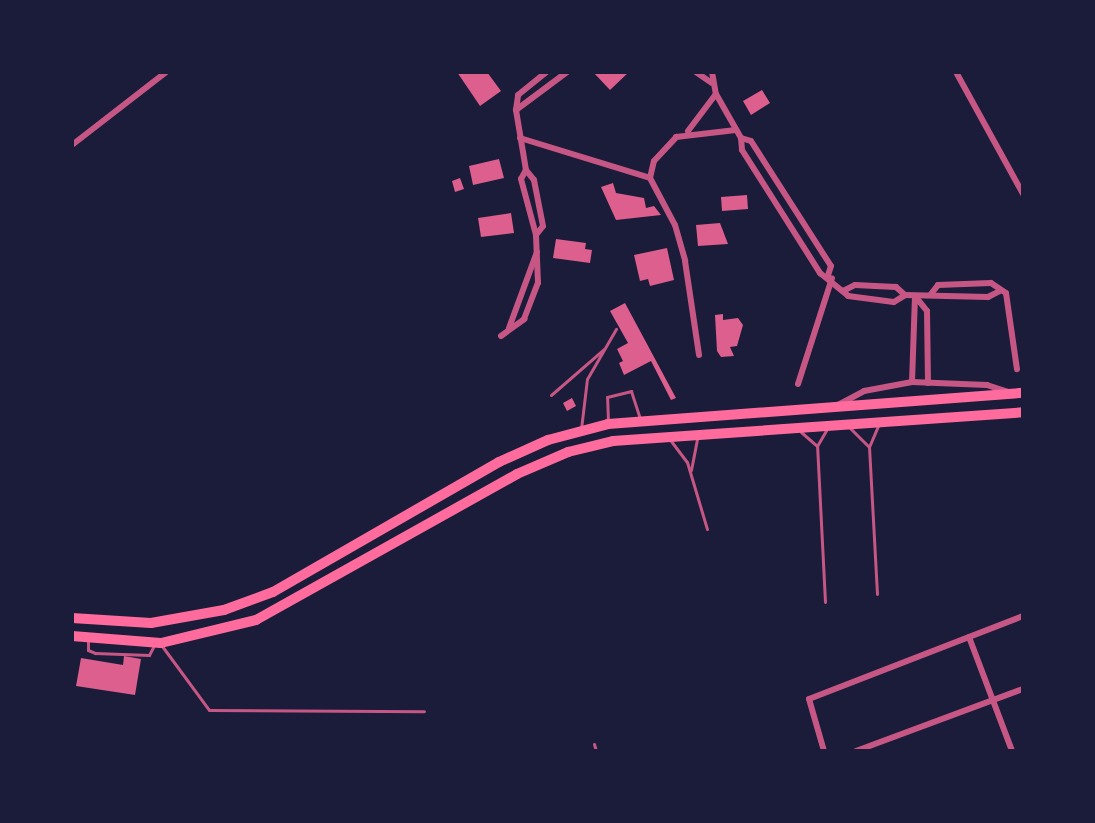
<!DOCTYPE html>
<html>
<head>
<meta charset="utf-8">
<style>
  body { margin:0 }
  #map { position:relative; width:1095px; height:823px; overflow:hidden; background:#1b1b3a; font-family:"Libre Baskerville",serif }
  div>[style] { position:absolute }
  .building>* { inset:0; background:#dd5f8e }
  .service>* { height:3px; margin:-1.5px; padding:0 1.5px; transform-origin:1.5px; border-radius:1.5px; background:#c65784 }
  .minor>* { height:6px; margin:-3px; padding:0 3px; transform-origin:3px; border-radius:3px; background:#c65784 }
  .trunk>* { height:10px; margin:-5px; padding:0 5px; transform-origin:5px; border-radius:5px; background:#ff6b9d }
  span { translate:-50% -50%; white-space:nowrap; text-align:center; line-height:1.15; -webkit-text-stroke:6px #1b1b3a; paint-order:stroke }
  .frame { position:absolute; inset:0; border:74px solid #1b1b3a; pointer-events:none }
</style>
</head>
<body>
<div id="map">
  <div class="building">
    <div style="clip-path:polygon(457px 72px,487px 72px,501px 91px,480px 106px)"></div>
    <div style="clip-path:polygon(593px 72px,629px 72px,610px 90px)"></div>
    <div style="clip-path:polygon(762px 90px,770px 103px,751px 115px,743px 101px)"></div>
    <div style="clip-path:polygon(499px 159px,504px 178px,473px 185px,469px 166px)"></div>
    <div style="clip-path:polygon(460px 178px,464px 189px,455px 192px,452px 181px)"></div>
    <div style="clip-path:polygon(613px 183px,616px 193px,644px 198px,646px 208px,654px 206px,661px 215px,616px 220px,601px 187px)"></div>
    <div style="clip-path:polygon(747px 195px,748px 209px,722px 211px,721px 197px)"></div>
    <div style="clip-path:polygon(511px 213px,514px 233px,481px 237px,478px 218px)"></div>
    <div style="clip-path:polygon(720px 223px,728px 244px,698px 246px,696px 225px)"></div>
    <div style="clip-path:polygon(556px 239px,586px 243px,585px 249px,592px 250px,590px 263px,553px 258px)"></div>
    <div style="clip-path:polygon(667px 248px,674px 280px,650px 286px,648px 279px,640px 281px,634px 255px)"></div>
    <div style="clip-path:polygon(625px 303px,676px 398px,671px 400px,651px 361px,624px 375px,619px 363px,623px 361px,617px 349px,628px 343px,610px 311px)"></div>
    <div style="clip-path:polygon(723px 314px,723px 320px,738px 318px,743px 325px,737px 346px,730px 347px,734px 356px,721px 357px,717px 351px,715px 315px)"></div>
    <div style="clip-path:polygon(572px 398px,576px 406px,567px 411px,563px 403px)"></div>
    <div style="clip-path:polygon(124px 656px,141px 659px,135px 695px,76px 686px,81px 658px,123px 665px)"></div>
  </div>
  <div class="service">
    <div style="left:551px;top:395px;width:70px;rotate:-41deg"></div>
    <div style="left:608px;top:422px;width:25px;rotate:-92deg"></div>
    <div style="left:607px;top:397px;width:25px;rotate:-14deg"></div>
    <div style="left:631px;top:391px;width:28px;rotate:72deg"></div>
    <div style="left:849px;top:427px;width:28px;rotate:45deg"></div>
    <div style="left:581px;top:429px;width:50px;rotate:-83.2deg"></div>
    <div style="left:587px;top:379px;width:58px;rotate:-59.9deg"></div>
    <div style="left:801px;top:432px;width:21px;rotate:41deg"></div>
    <div style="left:671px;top:441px;width:26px;rotate:53deg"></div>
    <div style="left:687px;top:462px;width:70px;rotate:73.4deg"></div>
    <div style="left:691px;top:470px;width:33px;rotate:-79deg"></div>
    <div style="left:877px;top:594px;width:147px;rotate:-93.1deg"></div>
    <div style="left:869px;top:447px;width:23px;rotate:-67deg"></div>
    <div style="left:825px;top:602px;width:156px;rotate:-92.9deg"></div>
    <div style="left:817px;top:446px;width:20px;rotate:-60deg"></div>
    <div style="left:88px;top:641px;width:9px;rotate:90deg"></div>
    <div style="left:88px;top:650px;width:8px;rotate:23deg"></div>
    <div style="left:95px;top:653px;width:54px;rotate:2.1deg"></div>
    <div style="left:149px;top:655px;width:11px;rotate:-63deg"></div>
    <div style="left:162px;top:646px;width:79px;rotate:53.7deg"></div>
    <div style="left:209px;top:710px;width:215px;rotate:0.3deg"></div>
    <div style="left:594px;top:744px;width:7px;rotate:74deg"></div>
  </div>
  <div class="minor">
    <div style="left:696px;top:72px;width:19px;rotate:35deg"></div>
    <div style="left:712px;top:72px;width:22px;rotate:80deg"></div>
    <div style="left:716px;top:94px;width:51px;rotate:60.4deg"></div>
    <div style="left:741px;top:138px;width:12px;rotate:85deg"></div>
    <div style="left:742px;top:150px;width:146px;rotate:57.6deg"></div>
    <div style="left:820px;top:273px;width:36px;rotate:39deg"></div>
    <div style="left:848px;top:296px;width:46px;rotate:7.4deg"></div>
    <div style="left:894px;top:302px;width:13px;rotate:-32deg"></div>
    <div style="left:905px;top:295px;width:83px;rotate:1.4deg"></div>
    <div style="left:988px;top:297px;width:13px;rotate:-27deg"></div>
    <div style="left:956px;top:72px;width:139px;rotate:61.2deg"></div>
    <div style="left:516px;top:110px;width:64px;rotate:-36.7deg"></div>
    <div style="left:688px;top:131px;width:46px;rotate:-52.9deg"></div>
    <div style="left:520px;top:138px;width:136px;rotate:17.1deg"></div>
    <div style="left:650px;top:178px;width:53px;rotate:62deg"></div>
    <div style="left:675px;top:225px;width:37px;rotate:74deg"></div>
    <div style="left:685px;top:261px;width:95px;rotate:81.5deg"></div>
    <div style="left:741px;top:138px;width:10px;rotate:17deg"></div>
    <div style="left:751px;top:141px;width:148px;rotate:57.4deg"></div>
    <div style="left:831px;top:266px;width:9px;rotate:108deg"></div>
    <div style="left:72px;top:145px;width:119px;rotate:-37.8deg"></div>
    <div style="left:526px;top:170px;width:10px;rotate:119deg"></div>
    <div style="left:521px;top:179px;width:58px;rotate:75deg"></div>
    <div style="left:650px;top:178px;width:17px;rotate:-77deg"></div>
    <div style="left:654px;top:161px;width:33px;rotate:-47deg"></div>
    <div style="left:676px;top:137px;width:60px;rotate:-6.7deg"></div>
    <div style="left:843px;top:291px;width:13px;rotate:-27deg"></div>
    <div style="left:855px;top:285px;width:41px;rotate:2.8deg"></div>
    <div style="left:896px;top:287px;width:12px;rotate:42deg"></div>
    <div style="left:931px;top:294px;width:11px;rotate:-52deg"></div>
    <div style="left:938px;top:285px;width:53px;rotate:-2.2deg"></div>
    <div style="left:991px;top:283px;width:18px;rotate:34deg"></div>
    <div style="left:1006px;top:293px;width:77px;rotate:81.8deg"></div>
    <div style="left:915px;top:296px;width:19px;rotate:51deg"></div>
    <div style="left:927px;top:311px;width:72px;rotate:89.2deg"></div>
    <div style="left:509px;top:328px;width:81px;rotate:-69.8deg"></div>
    <div style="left:501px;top:336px;width:29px;rotate:-36deg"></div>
    <div style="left:524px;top:319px;width:39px;rotate:-69deg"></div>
    <div style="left:538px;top:283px;width:48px;rotate:-92.4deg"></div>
    <div style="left:536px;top:235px;width:11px;rotate:-52deg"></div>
    <div style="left:543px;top:226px;width:47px;rotate:-101.1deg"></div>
    <div style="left:534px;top:180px;width:13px;rotate:-129deg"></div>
    <div style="left:526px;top:170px;width:61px;rotate:-99.5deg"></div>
    <div style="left:516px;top:110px;width:15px;rotate:-82deg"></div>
    <div style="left:518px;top:95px;width:36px;rotate:-39deg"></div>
    <div style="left:912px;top:382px;width:86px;rotate:-88deg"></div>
    <div style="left:798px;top:384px;width:111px;rotate:-72.2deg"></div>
    <div style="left:838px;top:405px;width:30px;rotate:-28deg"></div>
    <div style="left:864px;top:391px;width:49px;rotate:-10.6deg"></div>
    <div style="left:912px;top:382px;width:75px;rotate:2.3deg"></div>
    <div style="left:987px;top:385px;width:22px;rotate:18deg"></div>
    <div style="left:969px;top:637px;width:122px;rotate:69.3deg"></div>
    <div style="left:824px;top:751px;width:54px;rotate:-106.1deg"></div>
    <div style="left:809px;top:699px;width:230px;rotate:-21.2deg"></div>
    <div style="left:856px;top:751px;width:178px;rotate:-20.4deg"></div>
  </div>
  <div class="trunk">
    <div style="left:72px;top:618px;width:79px;rotate:3.6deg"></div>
    <div style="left:151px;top:623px;width:74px;rotate:-10.1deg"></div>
    <div style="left:224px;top:610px;width:52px;rotate:-20.2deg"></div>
    <div style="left:273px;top:592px;width:261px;rotate:-29.9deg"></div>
    <div style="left:499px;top:462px;width:54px;rotate:-24.2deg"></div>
    <div style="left:548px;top:440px;width:62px;rotate:-14.9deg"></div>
    <div style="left:608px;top:424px;width:416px;rotate:-4.3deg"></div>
    <div style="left:72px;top:636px;width:89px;rotate:4.5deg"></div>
    <div style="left:161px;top:643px;width:98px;rotate:-13.6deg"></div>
    <div style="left:256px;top:620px;width:299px;rotate:-29.2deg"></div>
    <div style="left:517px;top:474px;width:56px;rotate:-23.3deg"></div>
    <div style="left:568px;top:452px;width:46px;rotate:-13.7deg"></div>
    <div style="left:613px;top:441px;width:411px;rotate:-4deg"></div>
  </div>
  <div class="frame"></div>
</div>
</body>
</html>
